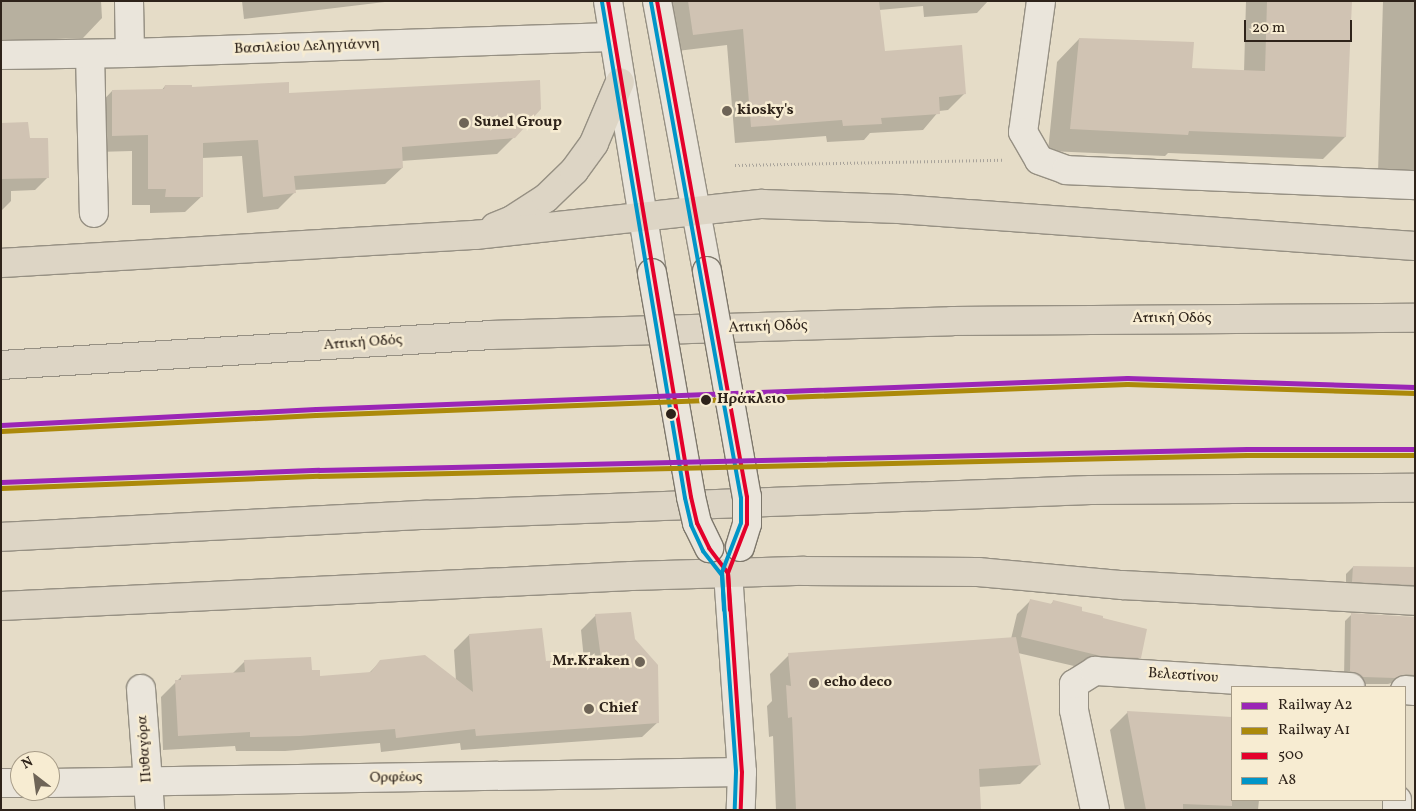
<!DOCTYPE html>
<html>
<head>
<meta charset="utf-8">
<style>
  body { margin:0 }
  #map { position:relative; width:1416px; height:811px; overflow:hidden; background:#e5dcc7; font-family:Vollkorn,serif }
  div>[style] { position:absolute }
  .shadow>* { inset:0; background:#0003 }
  .building>* { inset:0; background:#d0c3b3 }
  .path>* { height:3px; margin-top:-1.5px; transform-origin:0; background:repeating-linear-gradient(90deg,#a8a39a 0 1px,transparent 0 3.5px) }
  .roads { filter:drop-shadow(1px 0 #969083) drop-shadow(-1px 0 #969083) drop-shadow(0 1px #969083) drop-shadow(0 -1px #969083) }
  .street>* { height:28px; margin:-14px; padding:0 14px; transform-origin:14px; border-radius:14px; background:#eae5db }
  .secondary>* { height:28px; margin:-14px; padding:0 14px; transform-origin:14px; border-radius:14px; background:#eae5db }
  .highway>* { height:28px; margin:-14px; padding:0 14px; transform-origin:14px; border-radius:14px; background:#ddd5c5 }
  .bridges { filter:drop-shadow(1px 0 #7d776b) drop-shadow(-1px 0 #7d776b) drop-shadow(0 1px #7d776b) drop-shadow(0 -1px #7d776b) }
  .secondary-bridge>* { height:28px; margin:-14px; padding:0 14px; transform-origin:14px; border-radius:14px; background:#eae5db }
  .bus-1>* { height:4px; margin:-2px; padding:0 2px; transform-origin:2px; border-radius:2px; background:#e4002b }
  .bus-2>* { height:4px; margin:-2px; padding:0 2px; transform-origin:2px; border-radius:2px; background:#0095c8 }
  .rail-1>* { height:5px; margin:-2.5px; padding:0 2.5px; transform-origin:2.5px; border-radius:2.5px; background:#9b26b6 }
  .rail-2>* { height:5px; margin:-2.5px; padding:0 2.5px; transform-origin:2.5px; border-radius:2.5px; background:#ab890a }
  .dots>* { width:14px; height:14px; translate:-50% -50%; box-sizing:border-box; border:2px solid #f7ecd2; border-radius:50% }
  span { translate:-50% -50%; white-space:nowrap; text-align:center; line-height:1.15; -webkit-text-stroke:5px #f7ecd2; paint-order:stroke }
  .street-label { font-size:15px; color:#2e231a }
  .poi-label { font-size:15px; color:#2e231a; font-weight:700 }
  .left { translate:0 -50%; text-align:left }
  .right { translate:-100% -50%; text-align:right }
  .stop-label { font-size:15px; color:#2e231a; font-weight:700 }
  .frame { position:absolute; inset:0; border:2px solid #2e231a; pointer-events:none }
  .legend { position:absolute; left:1231px; top:686px; width:175px; height:115px; box-sizing:border-box; background:#f7ecd2; border:1px solid #a79c88; margin:0; padding:6px 9px; list-style:none; font-size:15px; color:#2e231a }
  .legend li { display:flex; align-items:center; gap:10px; height:25px }
  .legend b { width:25px; border:1px solid #a79c88 }
  .north { position:absolute; left:10px; top:751px; width:50px; height:50px; box-sizing:border-box; background:#f7ecd2; border:1px solid #a79c88; border-radius:50%; rotate:330deg; font-size:14px; font-weight:700; line-height:20px; text-align:center; color:#2e231a }
  .north::after { content:''; display:block; margin:auto; width:18px; height:22px; background:#6e6457; clip-path:polygon(50% 0,100% 100%,50% 72%,0 100%) }
  .scale { position:absolute; left:1244px; top:20px; width:108px; height:22px; box-sizing:border-box; border:2px solid #2e231a; border-top:0; padding-left:6px; font-size:15px; line-height:18px; white-space:nowrap; color:#2e231a; -webkit-text-stroke:4px #f7ecd2; paint-order:stroke }
</style>
</head>
<body>
<div id="map">
  <div class="shadow">
    <div style="clip-path:polygon(1px 1px,101px 1px,102px 18px,83px 38px,1px 41px)"></div>
    <div style="clip-path:polygon(242px 1px,393px 1px,244px 19px)"></div>
    <div style="clip-path:polygon(662px 1px,988px 1px,977px 13px,924px 17px,923px 6px,879px 10px,884px 52px,964px 94px,948px 110px,939px 111px,923px 130px,870px 133px,864px 140px,827px 142px,826px 136px,735px 143px,727px 45px,677px 51px)"></div>
    <div style="clip-path:polygon(1246px 1px,1351px 1px,1345px 137px,1323px 159px,1168px 153px,1165px 156px,1048px 151px,1057px 62px,1079px 39px,1191px 69px,1244px 72px)"></div>
    <div style="clip-path:polygon(1383px 1px,1415px 1px,1415px 174px,1378px 173px)"></div>
    <div style="clip-path:polygon(165px 86px,288px 95px,514px 137px,497px 154px,401px 161px,402px 168px,385px 184px,294px 190px,294px 193px,278px 209px,247px 213px,242px 156px,202px 158px,202px 196px,185px 212px,150px 213px,150px 205px,132px 205px,132px 151px,96px 152px,96px 108px,112px 91px,161px 91px)"></div>
    <div style="clip-path:polygon(1px 124px,29px 139px,48px 177px,35px 190px,11px 191px,11px 201px,1px 211px)"></div>
    <div style="clip-path:polygon(1353px 567px,1415px 568px,1415px 594px,1346px 588px,1346px 574px)"></div>
    <div style="clip-path:polygon(1031px 600px,1050px 605px,1053px 602px,1080px 612px,1139px 658px,1126px 671px,1087px 669px,1018px 653px,1039px 765px,1020px 784px,978px 787px,980px 810px,776px 810px,773px 736px,769px 737px,767px 706px,772px 701px,770px 674px,789px 655px,1011px 639px,1017px 614px)"></div>
    <div style="clip-path:polygon(1352px 614px,1415px 618px,1415px 684px,1399px 681px,1388px 684px,1356px 684px,1344px 678px,1345px 621px)"></div>
    <div style="clip-path:polygon(596px 615px,634px 640px,658px 722px,642px 737px,461px 750px,460px 743px,381px 752px,380px 743px,285px 751px,236px 751px,235px 746px,163px 750px,161px 697px,182px 676px,232px 674px,245px 661px,310px 672px,319px 677px,369px 673px,381px 661px,456px 681px,454px 650px,469px 635px,545px 662px,584px 660px,581px 630px)"></div>
    <div style="clip-path:polygon(1128px 712px,1232px 718px,1232px 800px,1259px 800px,1258px 810px,1125px 810px,1110px 730px)"></div>
  </div>
  <div class="building">
    <div style="clip-path:polygon(688px 1px,879px 1px,885px 51px,962px 45px,966px 94px,939px 97px,940px 114px,881px 118px,882px 124px,843px 126px,842px 120px,751px 127px,743px 29px,693px 35px)"></div>
    <div style="clip-path:polygon(1267px 1px,1352px 1px,1346px 137px,1189px 131px,1188px 135px,1070px 129px,1079px 38px,1194px 42px,1192px 68px,1265px 71px)"></div>
    <div style="clip-path:polygon(540px 80px,541px 109px,515px 138px,402px 147px,403px 168px,294px 176px,296px 193px,263px 197px,258px 140px,203px 143px,203px 197px,165px 197px,166px 189px,148px 189px,148px 135px,112px 136px,112px 90px,164px 89px,165px 85px,192px 85px,192px 87px,289px 82px,289px 93px)"></div>
    <div style="clip-path:polygon(28px 122px,30px 138px,48px 138px,49px 178px,1px 179px,1px 123px)"></div>
    <div style="clip-path:polygon(1353px 566px,1415px 567px,1415px 585px,1352px 582px)"></div>
    <div style="clip-path:polygon(1030px 599px,1052px 604px,1053px 600px,1082px 607px,1082px 611px,1103px 616px,1103px 618px,1147px 629px,1141px 658px,1101px 656px,1021px 637px)"></div>
    <div style="clip-path:polygon(631px 612px,635px 639px,658px 665px,659px 723px,476px 736px,475px 729px,396px 738px,395px 729px,300px 736px,250px 737px,250px 732px,178px 736px,175px 680px,181px 680px,181px 675px,245px 672px,244px 660px,311px 657px,312px 670px,320px 670px,320px 676px,371px 672px,380px 660px,425px 655px,473px 692px,469px 634px,542px 628px,546px 661px,601px 658px,595px 614px)"></div>
    <div style="clip-path:polygon(1351px 613px,1415px 617px,1415px 675px,1406px 674px,1395px 678px,1363px 677px,1359px 674px,1350px 671px)"></div>
    <div style="clip-path:polygon(1016px 637px,1041px 765px,979px 769px,981px 810px,796px 810px,792px 717px,788px 718px,786px 685px,791px 686px,788px 653px)"></div>
    <div style="clip-path:polygon(1127px 711px,1232px 717px,1232px 806px,1183px 804px,1183px 810px,1146px 810px)"></div>
  </div>
  <div class="path">
    <div style="left:735px;top:165px;width:268px;rotate:-1.1deg"></div>
  </div>
  <div class="roads">
    <div class="street">
      <div style="left:129px;top:1px;width:52px;rotate:88.9deg"></div>
      <div style="left:1041px;top:1px;width:132px;rotate:97.8deg"></div>
      <div style="left:1023px;top:132px;width:32px;rotate:60deg"></div>
      <div style="left:1039px;top:160px;width:29px;rotate:20deg"></div>
      <div style="left:1066px;top:170px;width:349px;rotate:2.5deg"></div>
      <div style="left:90px;top:54px;width:159px;rotate:88.6deg"></div>
      <div style="left:1px;top:55px;width:129px;rotate:-0.9deg"></div>
      <div style="left:130px;top:53px;width:483px;rotate:-1.9deg"></div>
      <div style="left:141px;top:689px;width:121px;rotate:85.7deg"></div>
      <div style="left:1405px;top:690px;width:10px;rotate:6deg"></div>
      <div style="left:1px;top:783px;width:19px"></div>
      <div style="left:50px;top:783px;width:692px;rotate:-0.91deg"></div>
      <div style="left:1095px;top:810px;width:102px;rotate:-101.9deg"></div>
      <div style="left:1074px;top:710px;width:26px;rotate:-90deg"></div>
      <div style="left:1074px;top:684px;width:25px;rotate:-32deg"></div>
      <div style="left:1095px;top:671px;width:256px;rotate:3.6deg"></div>
      <div style="left:1397px;top:810px;width:10px;rotate:-90deg"></div>
    </div>
    <div class="secondary">
      <div style="left:608px;top:1px;width:276px;rotate:80.8deg"></div>
      <div style="left:657px;top:1px;width:275px;rotate:79.5deg"></div>
      <div style="left:740px;top:547px;width:29px;rotate:115deg"></div>
      <div style="left:728px;top:573px;width:199px;rotate:86deg"></div>
      <div style="left:742px;top:772px;width:38px;rotate:92deg"></div>
    </div>
    <div class="highway">
      <div style="left:495px;top:227px;width:18px;rotate:-22deg"></div>
      <div style="left:512px;top:220px;width:40px;rotate:-32.9deg"></div>
      <div style="left:546px;top:198px;width:39px;rotate:-44deg"></div>
      <div style="left:574px;top:171px;width:34px;rotate:-54deg"></div>
      <div style="left:594px;top:143px;width:66px;rotate:-66.9deg"></div>
      <div style="left:1px;top:263px;width:475px;rotate:-3.4deg"></div>
      <div style="left:475px;top:235px;width:289px;rotate:-6.2deg"></div>
      <div style="left:762px;top:204px;width:137px;rotate:2.1deg"></div>
      <div style="left:899px;top:209px;width:517px;rotate:4.1deg"></div>
      <div style="left:1px;top:365px;width:490px;rotate:-3.5deg"></div>
      <div style="left:490px;top:335px;width:462px;rotate:-1.7deg"></div>
      <div style="left:952px;top:321px;width:463px;rotate:-0.4deg"></div>
      <div style="left:1px;top:537px;width:425px;rotate:-3deg"></div>
      <div style="left:425px;top:515px;width:666px;rotate:-2.15deg"></div>
      <div style="left:1091px;top:490px;width:324px;rotate:-0.4deg"></div>
      <div style="left:1px;top:606px;width:631px;rotate:-2.73deg"></div>
      <div style="left:631px;top:576px;width:173px;rotate:-1.7deg"></div>
      <div style="left:804px;top:571px;width:174px;rotate:0.3deg"></div>
      <div style="left:978px;top:572px;width:145px;rotate:5.2deg"></div>
      <div style="left:1122px;top:585px;width:293px;rotate:3.1deg"></div>
    </div>
  </div>
  <div class="bridges">
    <div class="secondary-bridge">
      <div style="left:707px;top:271px;width:230px;rotate:80deg"></div>
      <div style="left:747px;top:497px;width:27px;rotate:90deg"></div>
      <div style="left:747px;top:524px;width:24px;rotate:107deg"></div>
      <div style="left:652px;top:273px;width:227px;rotate:80.1deg"></div>
      <div style="left:691px;top:497px;width:27px;rotate:77deg"></div>
      <div style="left:697px;top:523px;width:28px;rotate:64deg"></div>
    </div>
  </div>
  <div class="bus-1">
    <div style="left:608px;top:1px;width:503px;rotate:80.5deg"></div>
    <div style="left:691px;top:497px;width:27px;rotate:77deg"></div>
    <div style="left:697px;top:523px;width:28px;rotate:64deg"></div>
    <div style="left:709px;top:548px;width:31px;rotate:53deg"></div>
    <div style="left:728px;top:573px;width:199px;rotate:86deg"></div>
    <div style="left:742px;top:772px;width:38px;rotate:92deg"></div>
    <div style="left:657px;top:1px;width:504px;rotate:79.72deg"></div>
    <div style="left:747px;top:497px;width:27px;rotate:90deg"></div>
    <div style="left:747px;top:524px;width:53px;rotate:111.2deg"></div>
    <div style="left:728px;top:573px;width:37px;rotate:87deg"></div>
  </div>
  <div class="bus-2">
    <div style="left:602px;top:2px;width:503px;rotate:80.5deg"></div>
    <div style="left:685px;top:498px;width:28px;rotate:77deg"></div>
    <div style="left:691px;top:525px;width:29px;rotate:65deg"></div>
    <div style="left:703px;top:551px;width:31px;rotate:52deg"></div>
    <div style="left:722px;top:575px;width:197px;rotate:85.9deg"></div>
    <div style="left:736px;top:772px;width:38px;rotate:92deg"></div>
    <div style="left:651px;top:2px;width:504px;rotate:79.72deg"></div>
    <div style="left:741px;top:498px;width:25px;rotate:90deg"></div>
    <div style="left:741px;top:523px;width:53px;rotate:111.2deg"></div>
    <div style="left:722px;top:572px;width:38px;rotate:87deg"></div>
  </div>
  <div class="rail-1">
    <div style="left:1px;top:425px;width:315px;rotate:-2.9deg"></div>
    <div style="left:316px;top:409px;width:812px;rotate:-2.19deg"></div>
    <div style="left:1127px;top:378px;width:288px;rotate:1.8deg"></div>
    <div style="left:1px;top:482px;width:318px;rotate:-2.2deg"></div>
    <div style="left:319px;top:470px;width:928px;rotate:-1.3deg"></div>
    <div style="left:1247px;top:449px;width:168px"></div>
  </div>
  <div class="rail-2">
    <div style="left:1px;top:431px;width:315px;rotate:-2.9deg"></div>
    <div style="left:316px;top:415px;width:812px;rotate:-2.19deg"></div>
    <div style="left:1127px;top:384px;width:288px;rotate:1.8deg"></div>
    <div style="left:1px;top:488px;width:318px;rotate:-2.2deg"></div>
    <div style="left:319px;top:476px;width:928px;rotate:-1.3deg"></div>
    <div style="left:1247px;top:455px;width:168px"></div>
  </div>
  <div class="dots">
    <div style="left:727px;top:111px;background:#6e6457"></div>
    <div style="left:464px;top:123px;background:#6e6457"></div>
    <div style="left:706px;top:400px;background:#2e231a"></div>
    <div style="left:671px;top:414px;background:#2e231a"></div>
    <div style="left:640px;top:662px;background:#6e6457"></div>
    <div style="left:814px;top:683px;background:#6e6457"></div>
    <div style="left:589px;top:709px;background:#6e6457"></div>
  </div>
  <div class="street-label">
    <span style="left:307px;top:47px;rotate:-2deg">Βασιλείου Δεληγιάννη</span>
    <span style="left:1172px;top:319px">Αττική Οδός</span>
    <span style="left:768px;top:327px;rotate:-2deg">Αττική Οδός</span>
    <span style="left:363px;top:343px;rotate:-4deg">Αττική Οδός</span>
    <span style="left:1183px;top:676px;rotate:4deg">Βελεστίνου</span>
    <span style="left:145px;top:749px;rotate:-94deg">Πυθαγόρα</span>
    <span style="left:396px;top:778px;rotate:-1deg">Ορφέως</span>
  </div>
  <div class="poi-label">
    <span class="left" style="left:737px;top:111px">kiosky's</span>
    <span class="left" style="left:474px;top:123px">Sunel Group</span>
    <span class="right" style="left:630px;top:662px">Mr.Kraken</span>
    <span class="left" style="left:824px;top:683px">echo deco</span>
    <span class="left" style="left:599px;top:709px">Chief</span>
  </div>
  <div class="stop-label">
    <span class="left" style="left:717px;top:400px">Ηράκλειο</span>
  </div>
  <div class="frame"></div>
  <ul class="legend">
  <li><b style="height:6px;background:#9b26b6"></b>Railway A2</li>
  <li><b style="height:6px;background:#ab890a"></b>Railway A1</li>
  <li><b style="height:6px;background:#e4002b"></b>500</li>
  <li><b style="height:6px;background:#0095c8"></b>A8</li>
  </ul>
  <div class="north">N</div>
  <div class="scale">20 m</div>
</div>
</body>
</html>
